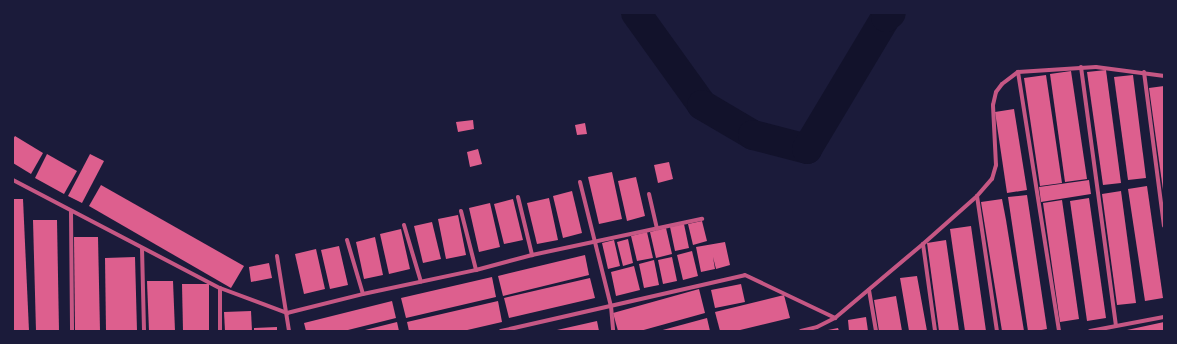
<!DOCTYPE html>
<html>
<head>
<meta charset="utf-8">
<style>
  body { margin:0 }
  #map { position:relative; width:1177px; height:344px; overflow:hidden; background:#1b1b3a; font-family:"Crimson Pro",serif }
  div>[style] { position:absolute }
  .river>* { height:30px; margin:-15px; padding:0 15px; transform-origin:15px; border-radius:15px; background:#12122b }
  .building>* { inset:0; background:#dd5f8e }
  .minor>* { height:4px; margin:-2px; padding:0 2px; transform-origin:2px; border-radius:2px; background:#c65784 }
  span { translate:-50% -50%; white-space:nowrap; text-align:center; line-height:1.15; -webkit-text-stroke:4px #1b1b3a; paint-order:stroke }
  .frame { position:absolute; inset:0; border:14px solid #1b1b3a; pointer-events:none }
</style>
</head>
<body>
<div id="map">
  <div class="river">
    <div style="left:636px;top:13px;width:113px;rotate:54.3deg"></div>
    <div style="left:702px;top:105px;width:59px;rotate:30.5deg"></div>
    <div style="left:753px;top:135px;width:56px;rotate:14.5deg"></div>
    <div style="left:807px;top:149px;width:154px;rotate:-59.1deg"></div>
    <div style="left:886px;top:17px;width:6px;rotate:-39deg"></div>
  </div>
  <div class="building">
    <div style="clip-path:polygon(1106px 70px,1121px 183px,1103px 185px,1087px 72px)"></div>
    <div style="clip-path:polygon(1071px 71px,1087px 179px,1065px 182px,1050px 74px)"></div>
    <div style="clip-path:polygon(1046px 75px,1062px 183px,1040px 186px,1024px 78px)"></div>
    <div style="clip-path:polygon(1133px 75px,1146px 178px,1128px 180px,1114px 77px)"></div>
    <div style="clip-path:polygon(1164px 86px,1164px 190px,1163px 190px,1149px 88px)"></div>
    <div style="clip-path:polygon(1014px 109px,1027px 190px,1007px 193px,995px 112px)"></div>
    <div style="clip-path:polygon(473px 120px,474px 129px,458px 132px,456px 122px)"></div>
    <div style="clip-path:polygon(585px 123px,587px 134px,577px 135px,575px 125px)"></div>
    <div style="clip-path:polygon(15px 136px,43px 153px,31px 174px,13px 163px,13px 139px)"></div>
    <div style="clip-path:polygon(478px 149px,482px 164px,470px 167px,467px 152px)"></div>
    <div style="clip-path:polygon(47px 154px,77px 171px,64px 194px,35px 178px)"></div>
    <div style="clip-path:polygon(90px 154px,104px 161px,82px 203px,68px 196px)"></div>
    <div style="clip-path:polygon(669px 162px,673px 179px,658px 183px,654px 165px)"></div>
    <div style="clip-path:polygon(612px 172px,622px 219px,599px 224px,588px 177px)"></div>
    <div style="clip-path:polygon(636px 177px,645px 216px,627px 221px,618px 181px)"></div>
    <div style="clip-path:polygon(1089px 180px,1091px 194px,1041px 202px,1039px 187px)"></div>
    <div style="clip-path:polygon(101px 185px,244px 266px,231px 288px,89px 206px)"></div>
    <div style="clip-path:polygon(1147px 186px,1163px 298px,1145px 301px,1128px 189px)"></div>
    <div style="clip-path:polygon(572px 191px,582px 233px,563px 238px,553px 196px)"></div>
    <div style="clip-path:polygon(1121px 191px,1136px 303px,1117px 305px,1102px 194px)"></div>
    <div style="clip-path:polygon(1027px 195px,1047px 329px,1036px 331px,1028px 331px,1008px 197px)"></div>
    <div style="clip-path:polygon(549px 198px,558px 240px,537px 244px,527px 203px)"></div>
    <div style="clip-path:polygon(1089px 198px,1106px 318px,1087px 321px,1070px 201px)"></div>
    <div style="clip-path:polygon(13px 199px,23px 199px,29px 331px,13px 331px)"></div>
    <div style="clip-path:polygon(513px 199px,523px 240px,504px 244px,494px 204px)"></div>
    <div style="clip-path:polygon(1002px 199px,1006px 220px,1024px 331px,1002px 331px,981px 202px)"></div>
    <div style="clip-path:polygon(1062px 200px,1079px 319px,1060px 322px,1043px 203px)"></div>
    <div style="clip-path:polygon(490px 203px,500px 247px,479px 252px,469px 208px)"></div>
    <div style="clip-path:polygon(458px 215px,466px 255px,446px 259px,438px 219px)"></div>
    <div style="clip-path:polygon(33px 220px,57px 220px,59px 331px,36px 331px)"></div>
    <div style="clip-path:polygon(702px 221px,707px 241px,693px 245px,688px 224px)"></div>
    <div style="clip-path:polygon(432px 222px,441px 259px,423px 263px,414px 226px)"></div>
    <div style="clip-path:polygon(684px 224px,689px 248px,675px 251px,670px 227px)"></div>
    <div style="clip-path:polygon(971px 226px,986px 331px,965px 331px,953px 250px,950px 229px)"></div>
    <div style="clip-path:polygon(666px 228px,672px 254px,656px 258px,650px 232px)"></div>
    <div style="clip-path:polygon(401px 229px,410px 269px,389px 274px,380px 234px)"></div>
    <div style="clip-path:polygon(647px 232px,653px 258px,637px 261px,631px 236px)"></div>
    <div style="clip-path:polygon(74px 237px,98px 237px,100px 331px,75px 331px)"></div>
    <div style="clip-path:polygon(375px 237px,383px 275px,364px 279px,356px 242px)"></div>
    <div style="clip-path:polygon(628px 239px,633px 263px,623px 266px,617px 242px)"></div>
    <div style="clip-path:polygon(614px 240px,620px 266px,608px 269px,602px 243px)"></div>
    <div style="clip-path:polygon(946px 240px,959px 331px,939px 331px,927px 243px)"></div>
    <div style="clip-path:polygon(725px 242px,730px 265px,716px 269px,713px 257px,715px 269px,701px 272px,696px 247px)"></div>
    <div style="clip-path:polygon(339px 246px,348px 285px,330px 289px,321px 250px)"></div>
    <div style="clip-path:polygon(316px 249px,325px 289px,304px 294px,295px 254px)"></div>
    <div style="clip-path:polygon(692px 251px,698px 276px,683px 280px,677px 255px)"></div>
    <div style="clip-path:polygon(585px 255px,589px 275px,503px 296px,498px 276px)"></div>
    <div style="clip-path:polygon(135px 257px,137px 331px,106px 331px,105px 258px)"></div>
    <div style="clip-path:polygon(672px 257px,677px 281px,663px 284px,658px 260px)"></div>
    <div style="clip-path:polygon(654px 260px,659px 285px,644px 288px,639px 264px)"></div>
    <div style="clip-path:polygon(269px 263px,272px 278px,251px 282px,249px 267px)"></div>
    <div style="clip-path:polygon(634px 266px,640px 290px,616px 296px,611px 272px)"></div>
    <div style="clip-path:polygon(917px 276px,927px 331px,909px 331px,906px 313px,900px 278px)"></div>
    <div style="clip-path:polygon(492px 277px,496px 297px,406px 318px,401px 298px)"></div>
    <div style="clip-path:polygon(590px 278px,595px 298px,509px 318px,504px 298px)"></div>
    <div style="clip-path:polygon(147px 281px,173px 281px,175px 331px,149px 331px)"></div>
    <div style="clip-path:polygon(182px 284px,209px 284px,209px 331px,183px 331px)"></div>
    <div style="clip-path:polygon(741px 284px,745px 302px,715px 308px,711px 290px)"></div>
    <div style="clip-path:polygon(699px 289px,705px 313px,640px 331px,618px 331px,613px 313px)"></div>
    <div style="clip-path:polygon(784px 295px,790px 318px,736px 331px,720px 331px,715px 312px)"></div>
    <div style="clip-path:polygon(896px 296px,902px 331px,879px 331px,874px 300px)"></div>
    <div style="clip-path:polygon(392px 301px,396px 318px,344px 331px,306px 331px,304px 323px)"></div>
    <div style="clip-path:polygon(498px 301px,502px 322px,463px 331px,409px 331px,407px 322px)"></div>
    <div style="clip-path:polygon(251px 311px,252px 331px,225px 331px,224px 312px)"></div>
    <div style="clip-path:polygon(866px 317px,868px 331px,849px 331px,848px 320px)"></div>
    <div style="clip-path:polygon(707px 318px,710px 331px,659px 331px)"></div>
    <div style="clip-path:polygon(597px 321px,599px 331px,557px 331px,557px 330px)"></div>
    <div style="clip-path:polygon(397px 322px,399px 331px,365px 331px,365px 330px)"></div>
    <div style="clip-path:polygon(1164px 322px,1164px 331px,1127px 331px,1127px 330px)"></div>
    <div style="clip-path:polygon(277px 327px,277px 331px,254px 331px,254px 328px)"></div>
    <div style="clip-path:polygon(838px 328px,839px 331px,828px 331px,828px 330px)"></div>
  </div>
  <div class="minor">
    <div style="left:1081px;top:67px;width:261px;rotate:82.3deg"></div>
    <div style="left:1018px;top:72px;width:262px;rotate:81deg"></div>
    <div style="left:1144px;top:72px;width:155px;rotate:82.6deg"></div>
    <div style="left:13px;top:180px;width:233px;rotate:27.6deg"></div>
    <div style="left:220px;top:288px;width:72px;rotate:20.5deg"></div>
    <div style="left:287px;top:313px;width:78px;rotate:-14deg"></div>
    <div style="left:363px;top:294px;width:116px;rotate:-12deg"></div>
    <div style="left:476px;top:270px;width:58px;rotate:-15deg"></div>
    <div style="left:532px;top:255px;width:174px;rotate:-12deg"></div>
    <div style="left:580px;top:182px;width:128px;rotate:76deg"></div>
    <div style="left:611px;top:306px;width:25px;rotate:85deg"></div>
    <div style="left:649px;top:194px;width:36px;rotate:77deg"></div>
    <div style="left:977px;top:196px;width:136px;rotate:81.6deg"></div>
    <div style="left:518px;top:197px;width:60px;rotate:76.4deg"></div>
    <div style="left:461px;top:211px;width:61px;rotate:75.7deg"></div>
    <div style="left:71px;top:212px;width:119px;rotate:89.5deg"></div>
    <div style="left:404px;top:225px;width:59px;rotate:73.4deg"></div>
    <div style="left:347px;top:240px;width:56px;rotate:73.5deg"></div>
    <div style="left:923px;top:244px;width:88px;rotate:82.1deg"></div>
    <div style="left:142px;top:248px;width:83px;rotate:88.6deg"></div>
    <div style="left:277px;top:256px;width:76px;rotate:80.9deg"></div>
    <div style="left:220px;top:288px;width:43px;rotate:90deg"></div>
    <div style="left:869px;top:290px;width:42px;rotate:80.3deg"></div>
    <div style="left:501px;top:331px;width:250px;rotate:-12.9deg"></div>
    <div style="left:745px;top:275px;width:100px;rotate:25.5deg"></div>
    <div style="left:801px;top:331px;width:16px;rotate:-14deg"></div>
    <div style="left:817px;top:327px;width:20px;rotate:-27deg"></div>
    <div style="left:835px;top:318px;width:115px;rotate:-40.1deg"></div>
    <div style="left:923px;top:244px;width:72px;rotate:-41.6deg"></div>
    <div style="left:977px;top:196px;width:23px;rotate:-49deg"></div>
    <div style="left:992px;top:179px;width:15px;rotate:-74deg"></div>
    <div style="left:996px;top:165px;width:60px;rotate:-92.9deg"></div>
    <div style="left:993px;top:105px;width:13px;rotate:-77deg"></div>
    <div style="left:996px;top:92px;width:10px;rotate:-53deg"></div>
    <div style="left:1002px;top:84px;width:20px;rotate:-37deg"></div>
    <div style="left:1018px;top:72px;width:78px;rotate:-3.7deg"></div>
    <div style="left:1096px;top:67px;width:69px;rotate:7.5deg"></div>
    <div style="left:1090px;top:331px;width:75px;rotate:-10.7deg"></div>
  </div>
  <div class="frame"></div>
</div>
</body>
</html>
